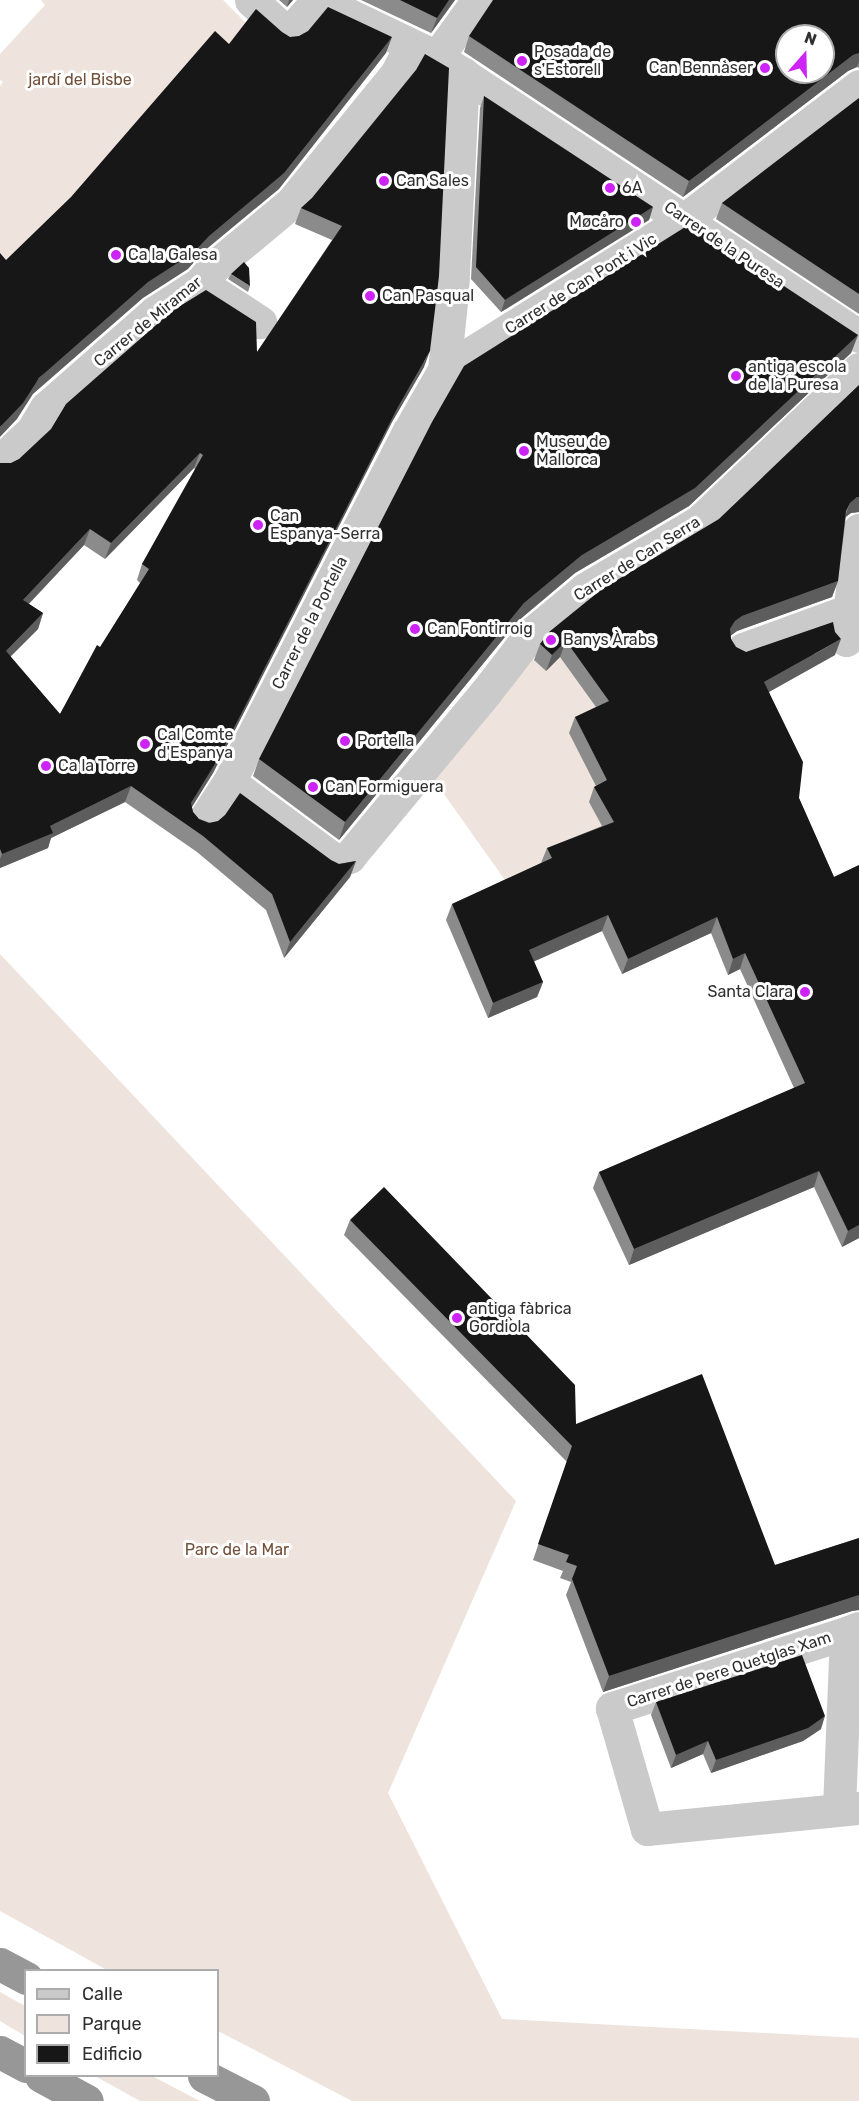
<!DOCTYPE html>
<html>
<head>
<meta charset="utf-8">
<style>
  body { margin:0 }
  #map { position:relative; width:859px; height:2101px; overflow:hidden; background:#fff; font-family:Rubik,sans-serif }
  div>[style] { position:absolute }
  .green>* { inset:0; background:#eee3dd }
  .street>* { height:33px; margin:-16.5px; padding:0 16.5px; transform-origin:16.5px; border-radius:16.5px; background:#cacaca }
  .highway>* { height:33px; margin:-16.5px; padding:0 16.5px; transform-origin:16.5px; border-radius:16.5px; background:#979797 }
  .wall>* { inset:0; background:#8b8b8b }
  .shaded-wall>* { inset:0; background:#5d5d5d }
  .building>* { inset:0; background:#171717 }
  .dots>* { width:16px; height:16px; translate:-50% -50%; box-sizing:border-box; border:3px solid #fff; border-radius:50% }
  span { translate:-50% -50%; white-space:nowrap; text-align:center; line-height:1.15; -webkit-text-stroke:6px #fff; paint-order:stroke }
  .poi-label { font-size:16px; color:#303030 }
  .left { translate:0 -50%; text-align:left }
  .right { translate:-100% -50%; text-align:right }
  .park-label { font-size:16px; color:#714f38 }
  .street-label { font-size:16px; color:#303030 }
  .legend { position:absolute; left:24px; top:1969px; width:195px; height:108px; box-sizing:border-box; background:#fff; border:2px solid #acacac; margin:0; padding:8px 10px; list-style:none; font-size:18px; color:#303030 }
  .legend li { display:flex; align-items:center; gap:12px; height:30px }
  .legend b { width:30px; border:2px solid #acacac }
  .north { position:absolute; left:775px; top:24px; width:60px; height:60px; box-sizing:border-box; background:#fff; border:2px solid #acacac; border-radius:50%; rotate:20deg; font-size:16px; font-weight:700; line-height:24px; text-align:center; color:#303030 }
  .north::after { content:''; display:block; margin:auto; width:21px; height:27px; background:#cd23f6; clip-path:polygon(50% 0,100% 100%,50% 72%,0 100%) }
</style>
</head>
<body>
<div id="map">
  <div class="green">
    <div style="clip-path:polygon(41px 0,223px 0,249px 26px,0 275px,0 86px,3px 82px,0 80px,0 54px,45px 5px)"></div>
    <div style="clip-path:polygon(528px 654px,546px 671px,560px 657px,600px 699px,604px 830px,512px 890px,434px 780px)"></div>
    <div style="clip-path:polygon(0 954px,516px 1501px,388px 1793px,502px 2019px,859px 2038px,859px 2101px,352px 2101px,218px 2031px,218px 1970px,107px 1970px,0 1911px)"></div>
    <div style="clip-path:polygon(0 1992px,25px 2006px,25px 2036px,0 2021px)"></div>
    <div style="clip-path:polygon(95px 2076px,152px 2076px,200px 2101px,140px 2101px)"></div>
  </div>
  <div class="street">
    <div style="left:251px;top:0;width:50px;rotate:42.6deg"></div>
    <div style="left:288px;top:34px;width:45px;rotate:-48.6deg"></div>
    <div style="left:318px;top:0;width:132px;rotate:25.6deg"></div>
    <div style="left:437px;top:57px;width:506px;rotate:33.47deg"></div>
    <div style="left:437px;top:57px;width:70px;rotate:-54.3deg"></div>
    <div style="left:200px;top:283px;width:72px;rotate:33deg"></div>
    <div style="left:444px;top:370px;width:284px;rotate:-32.1deg"></div>
    <div style="left:685px;top:219px;width:219px;rotate:-37.4deg"></div>
    <div style="left:0;top:461px;width:44px;rotate:-43.2deg"></div>
    <div style="left:32px;top:431px;width:27px;rotate:-59deg"></div>
    <div style="left:46px;top:408px;width:79px;rotate:-41.4deg"></div>
    <div style="left:105px;top:356px;width:67px;rotate:-41.3deg"></div>
    <div style="left:155px;top:312px;width:54px;rotate:-32.8deg"></div>
    <div style="left:200px;top:283px;width:23px;rotate:-49deg"></div>
    <div style="left:215px;top:266px;width:100px;rotate:-39.7deg"></div>
    <div style="left:292px;top:202px;width:165px;rotate:-50.9deg"></div>
    <div style="left:396px;top:74px;width:32px;rotate:-62deg"></div>
    <div style="left:846px;top:640px;width:111px;rotate:-83.3deg"></div>
    <div style="left:743px;top:649px;width:114px;rotate:-20deg"></div>
    <div style="left:229px;top:782px;width:133px;rotate:36.4deg"></div>
    <div style="left:336px;top:861px;width:14px;rotate:-17deg"></div>
    <div style="left:349px;top:857px;width:214px;rotate:-50.3deg"></div>
    <div style="left:486px;top:692px;width:72px;rotate:-52.3deg"></div>
    <div style="left:530px;top:635px;width:72px;rotate:-39.9deg"></div>
    <div style="left:585px;top:589px;width:134px;rotate:-30.6deg"></div>
    <div style="left:700px;top:521px;width:220px;rotate:-43.7deg"></div>
    <div style="left:204px;top:820px;width:45px;rotate:-56.7deg"></div>
    <div style="left:229px;top:782px;width:394px;rotate:-62.9deg"></div>
    <div style="left:409px;top:431px;width:70px;rotate:-60.2deg"></div>
    <div style="left:444px;top:370px;width:77px;rotate:-84.1deg"></div>
    <div style="left:452px;top:293px;width:220px;rotate:-87.1deg"></div>
    <div style="left:846px;top:1633px;width:246px;rotate:162.2deg"></div>
    <div style="left:612px;top:1708px;width:126px;rotate:73.9deg"></div>
    <div style="left:647px;top:1829px;width:213px;rotate:-5.7deg"></div>
    <div style="left:839px;top:1808px;width:175px;rotate:-87.7deg"></div>
    <div style="left:846px;top:1633px;width:14px;rotate:-21deg"></div>
  </div>
  <div class="highway">
    <div style="left:0;top:1964px;width:30px;rotate:28deg"></div>
    <div style="left:0;top:2052px;width:30px;rotate:28deg"></div>
    <div style="left:41px;top:2076px;width:52px;rotate:28.5deg"></div>
    <div style="left:204px;top:2076px;width:55px;rotate:27deg"></div>
  </div>
  <div class="wall">
    <div style="clip-path:polygon(279px 0,293px 0,287px 7px)"></div>
    <div style="clip-path:polygon(361px 0,455px 0,431px 33px)"></div>
    <div style="clip-path:polygon(859px 0,859px 68px,857px 67px,848px 71px,683px 197px,464px 52px,469px 36px)"></div>
    <div style="clip-path:polygon(evenodd,416px 70px,424px 367px,392px 422px,213px 773px,192px 807px,193px 812px,199px 819px,339px 864px,356px 861px,350px 877px,284px 958px,266px 910px,197px 852px,125px 802px,51px 838px,48px 848px,0 868px,0 463px,11px 463px,257px 352px,332px 240px,295px 224px,301px 208px,312px 198px,416px 70px,194px 468px,195px 469px,142px 564px,137px 580px,140px 583px,60px 714px,10px 657px,38px 629px,43px 613px,29px 604px,84px 545px,105px 559px,194px 468px)"></div>
    <div style="clip-path:polygon(484px 96px,653px 207px,649px 220px,501px 312px,471px 279px,480px 108px)"></div>
    <div style="clip-path:polygon(859px 98px,859px 314px,716px 219px,722px 203px)"></div>
    <div style="clip-path:polygon(231px 274px,250px 286px,248px 292px,228px 279px)"></div>
    <div style="clip-path:polygon(858px 335px,851px 353px,689px 506px,575px 573px,518px 621px,339px 840px,253px 776px,259px 759px)"></div>
    <div style="clip-path:polygon(859px 385px,859px 512px,851px 513px,846px 517px,838px 581px,832px 597px,737px 631px,731px 635px,731px 639px,736px 647px,746px 652px,835px 655px,769px 692px,799px 798px,834px 877px,859px 865px,859px 1238px,842px 1247px,814px 1187px,629px 1265px,593px 1188px,599px 1172px,794px 1088px,740px 969px,728px 975px,711px 933px,622px 974px,602px 931px,534px 961px,543px 982px,537px 997px,488px 1018px,446px 920px,452px 904px,541px 863px,547px 848px,602px 826px,589px 802px,594px 787px,596px 786px,569px 733px,575px 717px,596px 707px,560px 657px,546px 671px,534px 660px,540px 644px,719px 519px)"></div>
    <div style="clip-path:polygon(350px 1220px,576px 1424px,775px 1565px,859px 1538px,859px 1610px,852px 1611px,603px 1692px,566px 1595px,571px 1582px,560px 1578px,563px 1571px,533px 1560px,567px 1462px,344px 1235px)"></div>
    <div style="clip-path:polygon(656px 1702px,821px 1729px,803px 1741px,711px 1773px,703px 1754px,671px 1768px,651px 1715px)"></div>
  </div>
  <div class="shaded-wall">
    <div style="clip-path:polygon(289px 0,293px 0,287px 7px)"></div>
    <div style="clip-path:polygon(449px 0,455px 0,431px 33px,437px 18px)"></div>
    <div style="clip-path:polygon(392px 37px,386px 53px,279px 189px,203px 252px,188px 269px,143px 298px,33px 394px,17px 419px,0 437px,0 427px,39px 378px)"></div>
    <div style="clip-path:polygon(859px 53px,859px 62px,857px 67px,848px 71px,683px 197px,689px 181px,853px 55px)"></div>
    <div style="clip-path:polygon(653px 207px,649px 220px,501px 312px,505px 300px)"></div>
    <div style="clip-path:polygon(858px 335px,851px 353px,689px 506px,575px 573px,518px 621px,339px 840px,345px 822px,524px 603px,582px 555px)"></div>
    <div style="clip-path:polygon(430px 351px,424px 367px,392px 422px,213px 773px,185px 818px,191px 803px,398px 407px)"></div>
    <div style="clip-path:polygon(200px 453px,194px 468px,105px 559px,111px 543px)"></div>
    <div style="clip-path:polygon(857px 497px,859px 497px,859px 512px,851px 513px,844px 518px,841px 527px,850px 503px)"></div>
    <div style="clip-path:polygon(90px 529px,84px 545px,17px 616px,23px 600px)"></div>
    <div style="clip-path:polygon(838px 581px,832px 597px,737px 631px,729px 637px,730px 629px,735px 621px,742px 616px)"></div>
    <div style="clip-path:polygon(43px 613px,38px 629px,0 667px,6px 651px)"></div>
    <div style="clip-path:polygon(841px 639px,835px 655px,758px 698px,764px 682px)"></div>
    <div style="clip-path:polygon(566px 641px,560px 657px,546px 671px,552px 655px)"></div>
    <div style="clip-path:polygon(131px 786px,125px 802px,51px 838px,48px 848px,0 868px,0 859px,2px 854px,50px 826px)"></div>
    <div style="clip-path:polygon(356px 861px,350px 877px,284px 958px,290px 942px)"></div>
    <div style="clip-path:polygon(608px 915px,602px 931px,524px 966px,529px 950px)"></div>
    <div style="clip-path:polygon(717px 917px,711px 933px,622px 974px,628px 959px)"></div>
    <div style="clip-path:polygon(745px 953px,740px 969px,728px 975px,733px 959px)"></div>
    <div style="clip-path:polygon(543px 982px,537px 997px,488px 1018px,493px 1003px)"></div>
    <div style="clip-path:polygon(819px 1171px,814px 1187px,629px 1265px,634px 1249px)"></div>
    <div style="clip-path:polygon(859px 1225px,859px 1238px,842px 1247px,848px 1231px)"></div>
    <div style="clip-path:polygon(859px 1595px,859px 1610px,852px 1611px,603px 1692px,609px 1676px)"></div>
    <div style="clip-path:polygon(825px 1716px,821px 1729px,803px 1741px,711px 1773px,716px 1760px)"></div>
    <div style="clip-path:polygon(708px 1741px,703px 1754px,671px 1768px,676px 1755px)"></div>
  </div>
  <div class="building">
    <div style="clip-path:polygon(400px 0,449px 0,437px 18px)"></div>
    <div style="clip-path:polygon(evenodd,493px 0,859px 0,859px 53px,853px 55px,689px 181px,469px 36px,493px 0,787px 36px,823px 36px,823px 72px,787px 72px,787px 36px)"></div>
    <div style="clip-path:polygon(328px 7px,392px 37px,284px 173px,209px 236px,193px 253px,148px 282px,39px 378px,23px 403px,0 427px,0 253px,6px 260px,71px 197px,215px 31px,229px 44px,256px 9px,282px 32px,290px 37px,299px 36px,308px 31px)"></div>
    <div style="clip-path:polygon(evenodd,425px 54px,449px 68px,439px 276px,430px 351px,398px 407px,219px 757px,191px 803px,193px 812px,199px 819px,209px 823px,218px 821px,225px 815px,240px 793px,331px 860px,339px 864px,356px 861px,290px 942px,272px 894px,203px 836px,131px 786px,50px 826px,53px 833px,2px 854px,0 849px,0 463px,11px 463px,19px 459px,51px 429px,66px 404px,172px 311px,206px 290px,256px 322px,257px 352px,342px 226px,301px 208px,312px 198px,416px 70px,425px 54px,200px 453px,203px 455px,142px 564px,149px 569px,100px 647px,97px 645px,60px 714px,6px 651px,43px 613px,23px 600px,90px 529px,111px 543px,200px 453px)"></div>
    <div style="clip-path:polygon(484px 96px,653px 207px,505px 300px,476px 267px)"></div>
    <div style="clip-path:polygon(859px 98px,859px 294px,722px 203px)"></div>
    <div style="clip-path:polygon(690px 224px,858px 335px,695px 488px,582px 555px,524px 603px,345px 822px,259px 759px,432px 422px,464px 366px)"></div>
    <div style="clip-path:polygon(244px 262px,249px 268px,250px 286px,231px 274px)"></div>
    <div style="clip-path:polygon(859px 385px,859px 497px,857px 497px,850px 503px,846px 511px,838px 581px,742px 616px,735px 621px,730px 629px,731px 639px,736px 647px,746px 652px,833px 622px,835px 632px,841px 639px,764px 682px,803px 762px,799px 798px,834px 877px,859px 865px,859px 1225px,848px 1231px,819px 1171px,634px 1249px,599px 1172px,805px 1083px,745px 953px,733px 959px,717px 917px,628px 959px,608px 915px,529px 950px,543px 982px,493px 1003px,452px 904px,552px 858px,547px 848px,614px 822px,594px 787px,607px 780px,575px 717px,609px 701px,566px 641px,552px 655px,540px 644px,549px 632px,602px 589px,719px 519px)"></div>
    <div style="clip-path:polygon(384px 1187px,575px 1385px,576px 1424px,702px 1374px,775px 1565px,859px 1538px,859px 1595px,609px 1676px,572px 1579px,577px 1566px,566px 1562px,569px 1555px,538px 1544px,572px 1446px,350px 1220px)"></div>
    <div style="clip-path:polygon(802px 1655px,825px 1716px,808px 1728px,716px 1760px,708px 1741px,676px 1755px,656px 1702px)"></div>
  </div>
  <div class="dots">
    <div style="left:522px;top:61px;background:#cd23f6"></div>
    <div style="left:765px;top:68px;background:#cd23f6"></div>
    <div style="left:384px;top:181px;background:#cd23f6"></div>
    <div style="left:610px;top:188px;background:#cd23f6"></div>
    <div style="left:636px;top:222px;background:#cd23f6"></div>
    <div style="left:116px;top:255px;background:#cd23f6"></div>
    <div style="left:370px;top:296px;background:#cd23f6"></div>
    <div style="left:736px;top:376px;background:#cd23f6"></div>
    <div style="left:524px;top:451px;background:#cd23f6"></div>
    <div style="left:258px;top:525px;background:#cd23f6"></div>
    <div style="left:415px;top:629px;background:#cd23f6"></div>
    <div style="left:551px;top:640px;background:#cd23f6"></div>
    <div style="left:345px;top:741px;background:#cd23f6"></div>
    <div style="left:145px;top:744px;background:#cd23f6"></div>
    <div style="left:46px;top:766px;background:#cd23f6"></div>
    <div style="left:313px;top:787px;background:#cd23f6"></div>
    <div style="left:805px;top:992px;background:#cd23f6"></div>
    <div style="left:457px;top:1318px;background:#cd23f6"></div>
  </div>
  <div class="poi-label">
    <span class="left" style="left:534px;top:61px">Posada de<br>s'Estorell</span>
    <span class="right" style="left:753px;top:68px">Can Bennàser</span>
    <span class="left" style="left:396px;top:181px">Can Sales</span>
    <span class="left" style="left:622px;top:188px">6A</span>
    <span class="right" style="left:624px;top:222px">Møcåro</span>
    <span class="left" style="left:128px;top:255px">Ca la Galesa</span>
    <span class="left" style="left:382px;top:296px">Can Pasqual</span>
    <span class="left" style="left:748px;top:376px">antiga escola<br>de la Puresa</span>
    <span class="left" style="left:536px;top:451px">Museu de<br>Mallorca</span>
    <span class="left" style="left:270px;top:525px">Can<br>Espanya-Serra</span>
    <span class="left" style="left:427px;top:629px">Can Fontirroig</span>
    <span class="left" style="left:563px;top:640px">Banys Àrabs</span>
    <span class="left" style="left:157px;top:744px">Cal Comte<br>d'Espanya</span>
    <span class="left" style="left:357px;top:741px">Portella</span>
    <span class="left" style="left:58px;top:766px">Ca la Torre</span>
    <span class="left" style="left:325px;top:787px">Can Formiguera</span>
    <span class="right" style="left:793px;top:992px">Santa Clara</span>
    <span class="left" style="left:469px;top:1318px">antiga fàbrica<br>Gordiola</span>
  </div>
  <div class="park-label">
    <span style="left:80px;top:80px">jardí del Bisbe</span>
    <span style="left:237px;top:1550px">Parc de la Mar</span>
  </div>
  <div class="street-label">
    <span style="left:724px;top:245px;rotate:34deg">Carrer de la Puresa</span>
    <span style="left:581px;top:284px;rotate:-32deg">Carrer de Can Pont i Vic</span>
    <span style="left:148px;top:322px;rotate:-39deg">Carrer de Miramar</span>
    <span style="left:637px;top:559px;rotate:-32deg">Carrer de Can Serra</span>
    <span style="left:310px;top:623px;rotate:-63deg">Carrer de la Portella</span>
    <span style="left:729px;top:1670px;rotate:-18deg">Carrer de Pere Quetglas Xam</span>
  </div>
  <ul class="legend">
  <li><b style="height:8px;background:#cacaca"></b>Calle</li>
  <li><b style="height:16px;background:#eee3dd"></b>Parque</li>
  <li><b style="height:16px;background:#171717"></b>Edificio</li>
  </ul>
  <div class="north">N</div>
</div>
</body>
</html>
